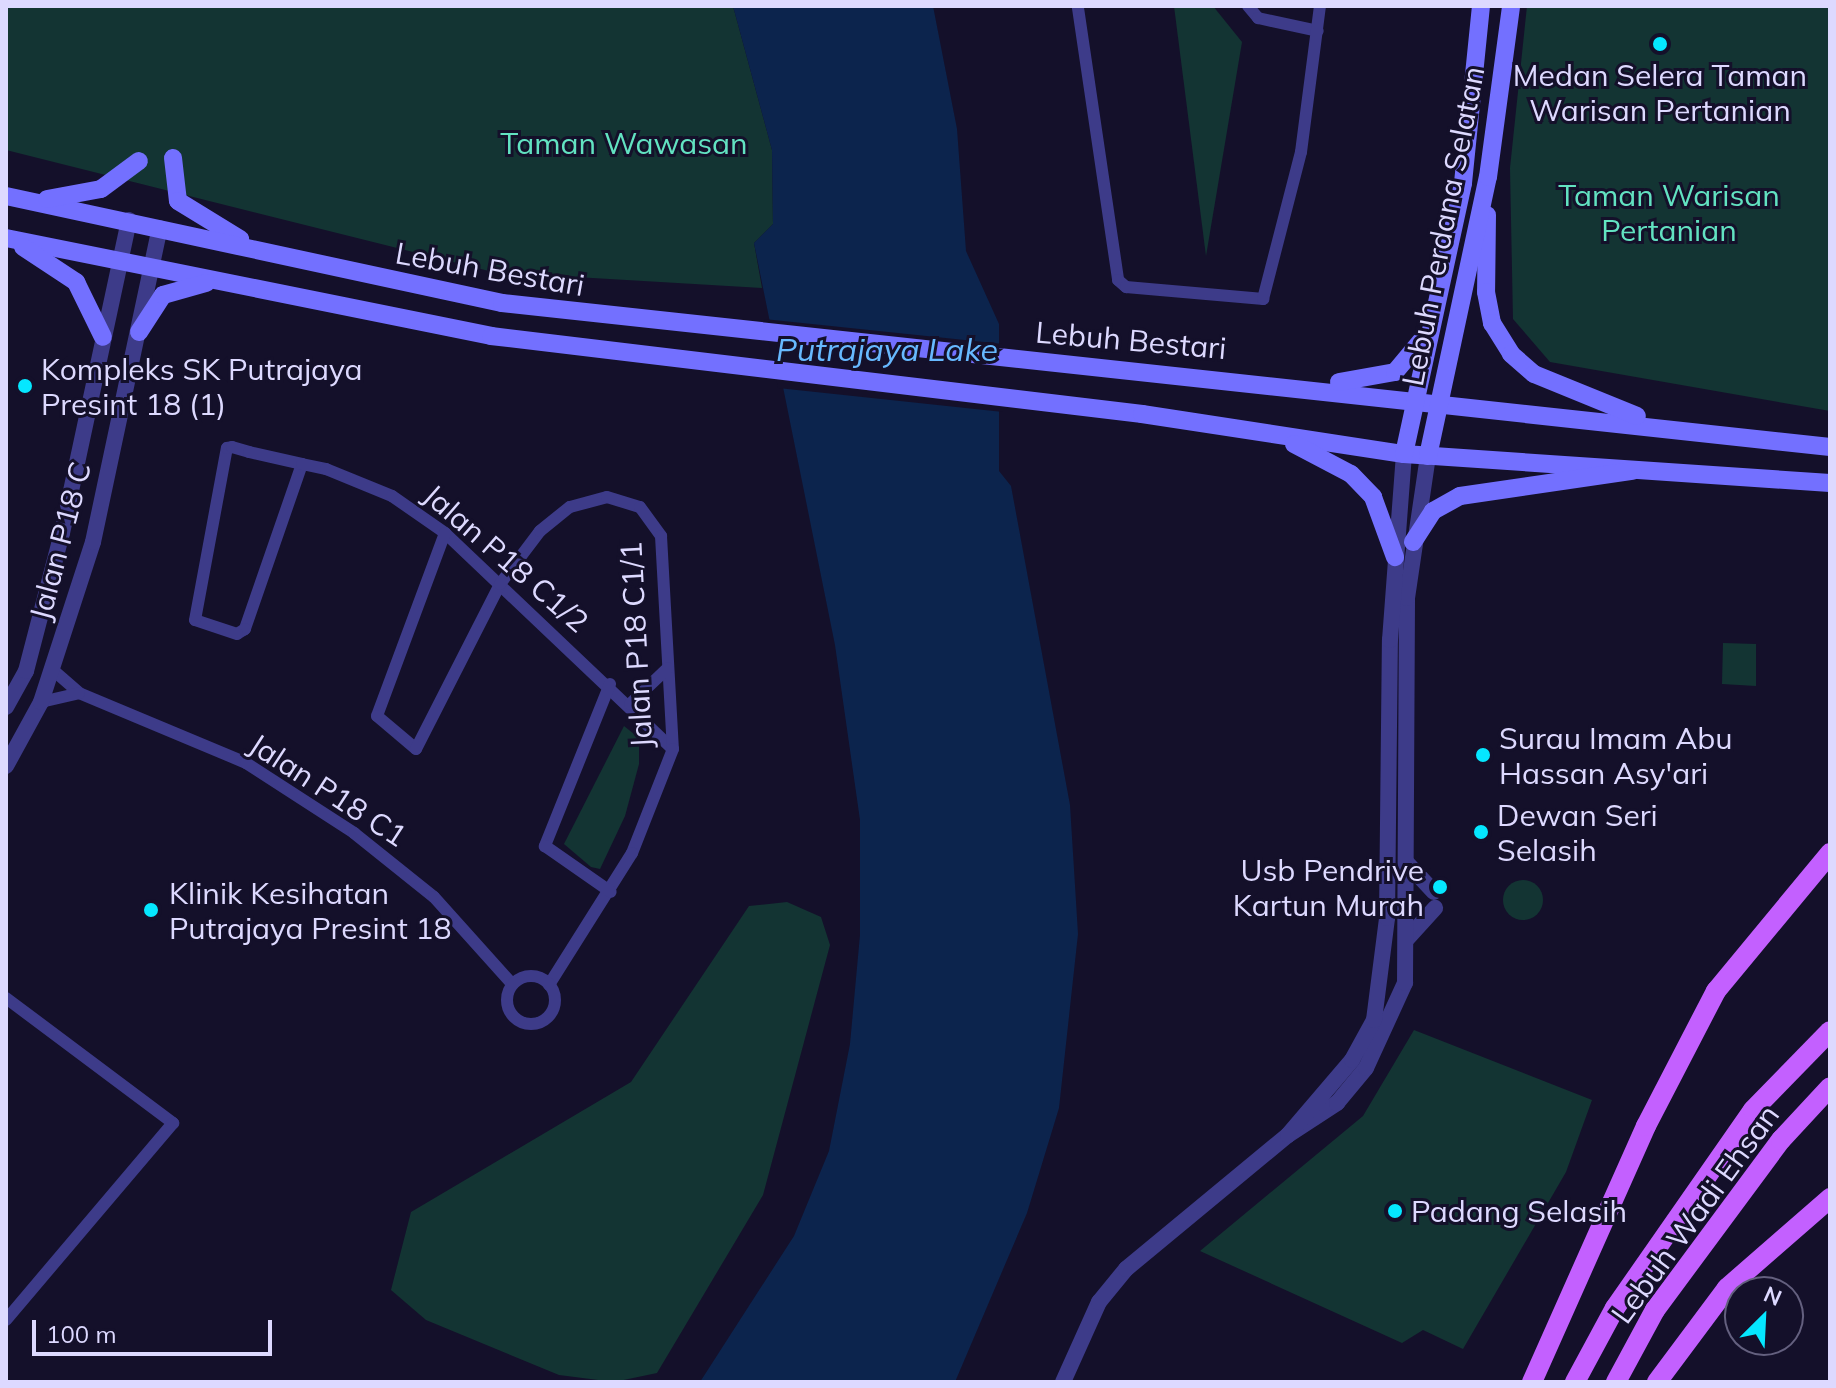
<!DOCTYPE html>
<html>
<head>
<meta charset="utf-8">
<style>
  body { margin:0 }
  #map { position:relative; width:1836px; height:1388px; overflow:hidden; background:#14102a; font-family:Mulish,sans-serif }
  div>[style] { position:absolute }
  .green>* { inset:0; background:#133433 }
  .round { border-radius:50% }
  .water>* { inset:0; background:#0c244d }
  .pier>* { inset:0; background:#14102a }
  .minor>* { height:12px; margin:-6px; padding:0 6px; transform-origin:6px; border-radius:6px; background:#3d3b89 }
  .minor>.ring { margin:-6px; padding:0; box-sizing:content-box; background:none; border:12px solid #3d3b89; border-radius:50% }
  .tertiary>* { height:16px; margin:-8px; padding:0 8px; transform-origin:8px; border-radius:8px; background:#3d3b89 }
  .secondary>* { height:18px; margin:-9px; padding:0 9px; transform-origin:9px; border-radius:9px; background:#7370ff }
  .primary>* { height:20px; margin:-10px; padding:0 10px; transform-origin:10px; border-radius:10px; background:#c360ff }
  .dots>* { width:22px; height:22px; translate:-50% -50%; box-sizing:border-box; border:4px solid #14102a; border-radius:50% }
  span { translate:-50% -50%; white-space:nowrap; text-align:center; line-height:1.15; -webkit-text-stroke:6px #14102a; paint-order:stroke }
  .poi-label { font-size:30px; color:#ddd9ff }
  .left { translate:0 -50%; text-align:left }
  .right { translate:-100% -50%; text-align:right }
  .park-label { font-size:30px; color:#62e2c1 }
  .street-label { font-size:30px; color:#ddd9ff }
  .water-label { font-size:32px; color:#67b9ff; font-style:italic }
  .frame { position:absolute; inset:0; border:8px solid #ddd9ff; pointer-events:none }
  .north { position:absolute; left:1724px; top:1276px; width:80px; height:80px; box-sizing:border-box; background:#14102a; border:2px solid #64607f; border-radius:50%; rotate:24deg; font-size:22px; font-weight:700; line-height:32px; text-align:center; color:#ddd9ff }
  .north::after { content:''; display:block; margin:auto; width:28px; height:36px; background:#05e7ff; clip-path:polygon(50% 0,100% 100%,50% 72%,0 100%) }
  .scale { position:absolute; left:32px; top:1320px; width:240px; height:36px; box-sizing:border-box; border:4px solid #ddd9ff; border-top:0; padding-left:10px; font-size:24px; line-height:28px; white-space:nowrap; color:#ddd9ff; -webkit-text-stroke:6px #14102a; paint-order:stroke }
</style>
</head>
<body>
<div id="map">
  <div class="green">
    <div style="clip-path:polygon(6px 6px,733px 6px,772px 150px,773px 224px,754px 243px,762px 288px,493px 272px,6px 150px)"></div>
    <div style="clip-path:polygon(1174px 6px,1213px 6px,1242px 42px,1206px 256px)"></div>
    <div style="clip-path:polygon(1527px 6px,1830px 6px,1830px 411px,1550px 362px,1513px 319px,1510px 168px)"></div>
    <div style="clip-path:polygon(1723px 643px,1756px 644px,1756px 686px,1722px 684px)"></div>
    <div style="clip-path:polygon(624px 726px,639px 738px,639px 764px,625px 816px,600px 869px,591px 867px,564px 844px)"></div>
    <div class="round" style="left:1503px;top:880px;width:40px;height:40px"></div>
    <div style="clip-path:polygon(787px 902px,821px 917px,830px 945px,763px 1195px,657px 1373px,614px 1382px,559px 1375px,426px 1320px,391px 1290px,411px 1212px,631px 1082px,749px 906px)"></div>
    <div style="clip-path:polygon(1414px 1030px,1592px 1100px,1566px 1172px,1463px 1349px,1423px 1330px,1402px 1343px,1200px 1251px,1363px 1116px)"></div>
  </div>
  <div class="water">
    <div style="clip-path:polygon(733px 6px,933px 6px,957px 129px,966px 251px,999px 324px,999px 471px,1011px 486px,1070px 805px,1078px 934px,1059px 1108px,1027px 1213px,955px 1382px,700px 1382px,794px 1236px,829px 1151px,850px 1044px,860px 935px,860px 820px,835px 645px,754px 243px,773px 224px,772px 150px)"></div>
  </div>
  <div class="pier">
    <div style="clip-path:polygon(764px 319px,1003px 344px,1003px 412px,778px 388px)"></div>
  </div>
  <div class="minor">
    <div style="left:1248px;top:6px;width:16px;rotate:50deg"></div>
    <div style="left:1258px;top:18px;width:61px;rotate:12.2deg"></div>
    <div style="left:1078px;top:8px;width:275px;rotate:81.6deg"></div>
    <div style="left:1118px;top:280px;width:11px;rotate:41deg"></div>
    <div style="left:1126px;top:287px;width:138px;rotate:5deg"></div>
    <div style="left:1263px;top:299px;width:152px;rotate:-75.5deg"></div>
    <div style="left:1301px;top:152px;width:147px;rotate:-82.6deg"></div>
    <div style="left:302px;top:464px;width:175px;rotate:109.1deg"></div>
    <div style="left:245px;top:629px;width:9px;rotate:148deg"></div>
    <div style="left:237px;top:634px;width:44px;rotate:-161.6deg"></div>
    <div style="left:195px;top:620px;width:175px;rotate:-79.5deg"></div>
    <div style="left:227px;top:448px;width:5px;rotate:-11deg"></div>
    <div style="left:232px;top:447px;width:18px;rotate:16deg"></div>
    <div style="left:249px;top:452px;width:54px;rotate:12.8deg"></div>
    <div style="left:302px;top:464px;width:25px;rotate:12deg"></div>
    <div style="left:326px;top:469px;width:71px;rotate:22.2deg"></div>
    <div style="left:392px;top:496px;width:65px;rotate:34.9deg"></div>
    <div style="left:445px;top:533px;width:314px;rotate:43.5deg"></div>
    <div style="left:445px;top:533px;width:195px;rotate:110.4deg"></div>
    <div style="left:377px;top:716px;width:51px;rotate:40.2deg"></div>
    <div style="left:416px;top:749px;width:185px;rotate:-63deg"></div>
    <div style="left:500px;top:584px;width:66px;rotate:-53deg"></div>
    <div style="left:540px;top:531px;width:38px;rotate:-39deg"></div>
    <div style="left:570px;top:507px;width:38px;rotate:-15deg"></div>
    <div style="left:607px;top:497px;width:34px;rotate:17deg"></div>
    <div style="left:640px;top:507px;width:36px;rotate:54deg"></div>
    <div style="left:661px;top:536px;width:213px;rotate:86.8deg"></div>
    <div style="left:673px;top:749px;width:112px;rotate:111.5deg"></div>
    <div style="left:632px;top:853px;width:156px;rotate:122.2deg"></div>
    <div style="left:53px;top:670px;width:35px;rotate:41deg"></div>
    <div style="left:79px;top:693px;width:181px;rotate:22.7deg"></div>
    <div style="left:246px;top:763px;width:129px;rotate:32.9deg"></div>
    <div style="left:354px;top:833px;width:102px;rotate:38.7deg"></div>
    <div style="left:434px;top:897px;width:117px;rotate:48.1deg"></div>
    <div style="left:610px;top:684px;width:175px;rotate:111.9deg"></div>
    <div style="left:545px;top:846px;width:80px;rotate:34.9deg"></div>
    <div style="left:41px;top:702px;width:39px;rotate:-13deg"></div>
    <div style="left:630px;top:704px;width:52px;rotate:-43.5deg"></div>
    <div class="ring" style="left:507px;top:976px;width:36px;height:36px"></div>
    <div style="left:6px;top:998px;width:209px;rotate:36.8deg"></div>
    <div style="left:173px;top:1123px;width:258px;rotate:130.3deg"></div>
  </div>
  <div class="tertiary">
    <div style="left:6px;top:707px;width:41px;rotate:-60.9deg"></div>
    <div style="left:26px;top:671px;width:143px;rotate:-75.4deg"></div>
    <div style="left:62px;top:533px;width:320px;rotate:-77.9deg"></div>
    <div style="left:6px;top:766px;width:73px;rotate:-61.3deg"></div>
    <div style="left:41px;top:702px;width:168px;rotate:-72deg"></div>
    <div style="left:93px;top:542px;width:321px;rotate:-78deg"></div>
    <div style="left:1406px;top:862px;width:41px;rotate:47deg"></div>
    <div style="left:1407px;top:939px;width:42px;rotate:-47.9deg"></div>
    <div style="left:1288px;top:1135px;width:59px;rotate:-33.1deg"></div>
    <div style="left:1337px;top:1103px;width:45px;rotate:-50.4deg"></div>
    <div style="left:1366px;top:1068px;width:94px;rotate:-65.4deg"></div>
    <div style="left:1405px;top:983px;width:385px;rotate:-89.7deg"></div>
    <div style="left:1407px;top:598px;width:144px;rotate:-81.6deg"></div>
    <div style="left:1063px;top:1382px;width:88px;rotate:-65.8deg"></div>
    <div style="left:1099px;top:1302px;width:43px;rotate:-50.7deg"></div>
    <div style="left:1126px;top:1269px;width:210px;rotate:-39.6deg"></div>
    <div style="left:1288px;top:1135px;width:99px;rotate:-49.5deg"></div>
    <div style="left:1352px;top:1060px;width:46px;rotate:-61.2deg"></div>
    <div style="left:1374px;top:1020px;width:103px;rotate:-82.7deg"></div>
    <div style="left:1387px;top:918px;width:278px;rotate:-89.4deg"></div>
    <div style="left:1390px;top:640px;width:187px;rotate:-85.7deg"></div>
  </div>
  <div class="secondary">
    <div style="left:173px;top:158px;width:43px;rotate:83.4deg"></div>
    <div style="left:178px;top:201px;width:73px;rotate:31.5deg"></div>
    <div style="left:6px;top:196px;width:507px;rotate:12.17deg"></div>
    <div style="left:502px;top:303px;width:1336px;rotate:6.19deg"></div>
    <div style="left:47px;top:199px;width:55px;rotate:-10.5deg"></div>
    <div style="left:101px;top:189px;width:47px;rotate:-36.4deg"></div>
    <div style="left:1487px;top:215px;width:77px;rotate:90.7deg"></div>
    <div style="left:1486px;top:292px;width:32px;rotate:79deg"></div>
    <div style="left:1492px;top:323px;width:36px;rotate:58deg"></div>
    <div style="left:1511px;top:354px;width:30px;rotate:41deg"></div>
    <div style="left:1534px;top:374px;width:111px;rotate:22.2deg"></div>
    <div style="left:6px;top:238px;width:495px;rotate:11.4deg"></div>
    <div style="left:491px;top:336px;width:656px;rotate:6.83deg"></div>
    <div style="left:1142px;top:414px;width:265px;rotate:8.7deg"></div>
    <div style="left:1404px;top:454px;width:427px;rotate:3.9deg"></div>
    <div style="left:23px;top:247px;width:64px;rotate:33.4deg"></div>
    <div style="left:76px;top:282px;width:61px;rotate:63.9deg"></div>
    <div style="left:139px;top:332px;width:44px;rotate:-57deg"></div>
    <div style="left:163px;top:295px;width:45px;rotate:-15.6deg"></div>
    <div style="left:1339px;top:382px;width:57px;rotate:-10.1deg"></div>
    <div style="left:1395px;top:372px;width:40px;rotate:-50deg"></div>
    <div style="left:1294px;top:444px;width:64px;rotate:27.8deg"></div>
    <div style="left:1351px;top:474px;width:32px;rotate:46deg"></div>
    <div style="left:1373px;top:497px;width:64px;rotate:69.9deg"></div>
    <div style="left:1404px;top:454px;width:277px;rotate:-77.7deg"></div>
    <div style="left:1463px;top:183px;width:178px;rotate:-84.2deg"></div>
    <div style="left:1428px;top:456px;width:285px;rotate:-77.9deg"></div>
    <div style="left:1488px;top:177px;width:173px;rotate:-82.3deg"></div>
    <div style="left:1413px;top:542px;width:37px;rotate:-57deg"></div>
    <div style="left:1433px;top:511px;width:31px;rotate:-29deg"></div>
    <div style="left:1460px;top:496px;width:174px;rotate:-8.3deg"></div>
  </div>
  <div class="primary">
    <div style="left:1532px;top:1382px;width:280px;rotate:-66deg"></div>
    <div style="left:1646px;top:1126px;width:152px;rotate:-62.6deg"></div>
    <div style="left:1716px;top:991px;width:179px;rotate:-50.4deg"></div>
    <div style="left:1575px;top:1382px;width:84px;rotate:-61.6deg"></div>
    <div style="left:1615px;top:1308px;width:241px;rotate:-55.1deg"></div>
    <div style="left:1753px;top:1110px;width:110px;rotate:-45.7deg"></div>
    <div style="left:1616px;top:1382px;width:82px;rotate:-61.6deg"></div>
    <div style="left:1655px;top:1310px;width:212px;rotate:-53.5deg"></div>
    <div style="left:1781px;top:1140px;width:72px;rotate:-47.2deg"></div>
    <div style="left:1657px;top:1382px;width:117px;rotate:-53.3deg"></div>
    <div style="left:1727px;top:1288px;width:137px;rotate:-41.1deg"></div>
  </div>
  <div class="dots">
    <div style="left:1660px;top:44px;background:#05e7ff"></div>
    <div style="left:25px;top:386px;background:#05e7ff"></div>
    <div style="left:1483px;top:755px;background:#05e7ff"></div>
    <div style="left:1481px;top:832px;background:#05e7ff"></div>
    <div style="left:1440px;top:887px;background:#05e7ff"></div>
    <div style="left:151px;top:910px;background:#05e7ff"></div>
    <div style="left:1395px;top:1211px;background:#05e7ff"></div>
  </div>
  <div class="poi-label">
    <span style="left:1660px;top:92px">Medan Selera Taman<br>Warisan Pertanian</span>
    <span class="left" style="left:41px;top:386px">Kompleks SK Putrajaya<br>Presint 18 (1)</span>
    <span class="left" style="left:1499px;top:755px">Surau Imam Abu<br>Hassan Asy'ari</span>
    <span class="left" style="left:1497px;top:832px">Dewan Seri<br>Selasih</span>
    <span class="right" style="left:1424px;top:887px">Usb Pendrive<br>Kartun Murah</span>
    <span class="left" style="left:169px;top:910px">Klinik Kesihatan<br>Putrajaya Presint 18</span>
    <span class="left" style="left:1411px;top:1211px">Padang Selasih</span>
  </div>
  <div class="park-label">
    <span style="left:624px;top:143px">Taman Wawasan</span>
    <span style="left:1669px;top:212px">Taman Warisan<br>Pertanian</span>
  </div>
  <div class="street-label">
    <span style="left:1443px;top:226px;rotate:-79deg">Lebuh Perdana Selatan</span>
    <span style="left:490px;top:269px;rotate:10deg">Lebuh Bestari</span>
    <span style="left:1131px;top:340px;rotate:5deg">Lebuh Bestari</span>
    <span style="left:60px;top:541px;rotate:-75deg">Jalan P18 C</span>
    <span style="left:506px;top:558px;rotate:41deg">Jalan P18 C1/2</span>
    <span style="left:636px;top:645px;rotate:-93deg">Jalan P18 C1/1</span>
    <span style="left:328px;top:790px;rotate:33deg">Jalan P18 C1</span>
    <span style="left:1695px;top:1214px;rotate:-54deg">Lebuh Wadi Ehsan</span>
  </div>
  <div class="water-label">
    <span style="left:887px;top:349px">Putrajaya Lake</span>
  </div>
  <div class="frame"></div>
  <div class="north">N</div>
  <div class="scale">100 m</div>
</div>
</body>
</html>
